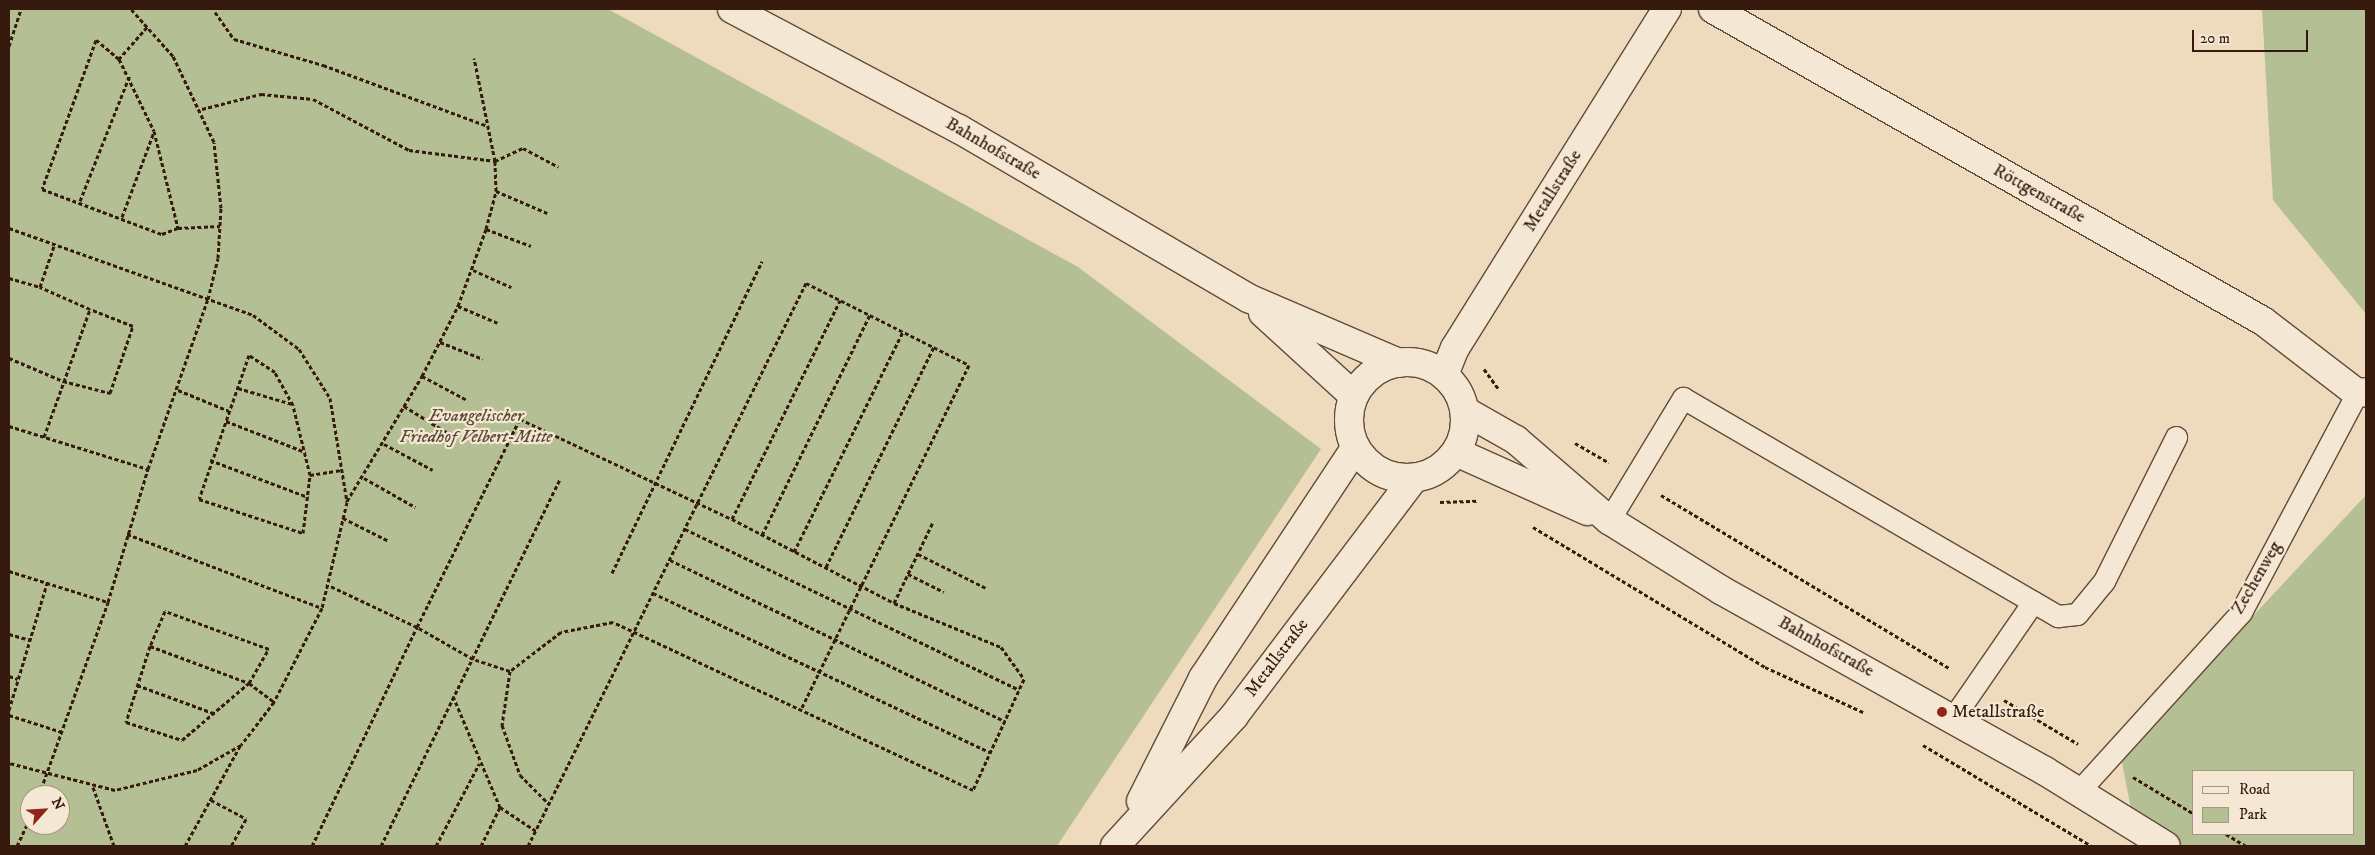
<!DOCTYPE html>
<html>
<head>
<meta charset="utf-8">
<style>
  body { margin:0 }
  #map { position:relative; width:2375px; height:855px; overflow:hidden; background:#eedabc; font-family:"IM FELL DW Pica",serif }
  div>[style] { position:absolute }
  .green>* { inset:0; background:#b4c094 }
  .path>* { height:3px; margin-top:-1.5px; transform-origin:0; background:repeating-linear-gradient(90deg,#361a0d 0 4px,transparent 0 6.5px) }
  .roads { filter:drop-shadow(1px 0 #644a39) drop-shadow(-1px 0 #644a39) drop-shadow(0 1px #644a39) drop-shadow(0 -1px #644a39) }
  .service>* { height:21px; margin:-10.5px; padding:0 10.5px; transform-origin:10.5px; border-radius:10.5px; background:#f4e7d3 }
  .minor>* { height:28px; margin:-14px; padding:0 14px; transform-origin:14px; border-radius:14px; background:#f4e7d3 }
  .tertiary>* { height:28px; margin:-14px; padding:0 14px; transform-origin:14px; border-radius:14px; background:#f4e7d3 }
  .tertiary>.ring { margin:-14px; padding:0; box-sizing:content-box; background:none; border:28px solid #f4e7d3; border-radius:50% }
  .dots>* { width:14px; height:14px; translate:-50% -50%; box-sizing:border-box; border:2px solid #f4e7d3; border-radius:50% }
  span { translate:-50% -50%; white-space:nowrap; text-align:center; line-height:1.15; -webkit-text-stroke:4.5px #f4e7d3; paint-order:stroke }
  .street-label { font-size:18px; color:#361a0d }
  .park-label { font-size:18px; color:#5c4c36; font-style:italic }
  .poi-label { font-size:18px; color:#361a0d }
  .left { translate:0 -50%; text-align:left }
  .frame { position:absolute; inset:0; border:10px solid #361a0d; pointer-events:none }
  .legend { position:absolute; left:2192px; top:770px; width:162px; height:65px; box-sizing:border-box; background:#f4e7d3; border:1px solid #a89584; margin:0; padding:6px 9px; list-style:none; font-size:15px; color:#361a0d }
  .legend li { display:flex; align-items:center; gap:10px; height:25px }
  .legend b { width:25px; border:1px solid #a89584 }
  .north { position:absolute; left:20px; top:785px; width:50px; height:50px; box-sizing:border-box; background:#f4e7d3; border:1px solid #a89584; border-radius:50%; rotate:64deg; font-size:14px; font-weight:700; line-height:20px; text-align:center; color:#361a0d }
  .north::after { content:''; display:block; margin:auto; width:18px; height:22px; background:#8f2418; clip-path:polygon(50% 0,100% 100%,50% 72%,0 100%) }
  .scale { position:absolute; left:2192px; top:30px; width:116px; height:22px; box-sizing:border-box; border:2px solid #361a0d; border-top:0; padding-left:6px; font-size:15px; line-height:18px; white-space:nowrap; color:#361a0d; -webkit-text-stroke:4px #f4e7d3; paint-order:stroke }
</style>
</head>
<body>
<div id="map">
  <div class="green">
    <div style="clip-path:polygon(evenodd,9px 9px,608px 9px,1078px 267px,1321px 449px,1057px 846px,9px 846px,9px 9px,30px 795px,60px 795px,60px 825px,30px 825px,30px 795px)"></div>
    <div style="clip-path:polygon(2262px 9px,2366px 9px,2366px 314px,2273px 200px)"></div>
    <div style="clip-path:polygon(evenodd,2366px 495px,2366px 846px,2138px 846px,2121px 757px,2366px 495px,2194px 771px,2354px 771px,2354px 834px,2194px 834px,2194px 771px)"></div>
  </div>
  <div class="path">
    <div style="left:215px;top:12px;width:33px;rotate:55deg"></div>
    <div style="left:234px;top:39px;width:93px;rotate:16.3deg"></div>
    <div style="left:323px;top:65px;width:176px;rotate:20.3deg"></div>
    <div style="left:147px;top:27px;width:43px;rotate:131.2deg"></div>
    <div style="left:119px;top:59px;width:30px;rotate:-140deg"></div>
    <div style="left:96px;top:40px;width:158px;rotate:109.9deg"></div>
    <div style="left:42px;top:189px;width:128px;rotate:20.6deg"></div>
    <div style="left:162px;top:234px;width:17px;rotate:-21deg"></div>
    <div style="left:178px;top:228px;width:42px;rotate:-2.7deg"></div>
    <div style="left:9px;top:46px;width:39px;rotate:-72deg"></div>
    <div style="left:119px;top:59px;width:80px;rotate:64.1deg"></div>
    <div style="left:154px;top:131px;width:100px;rotate:76.1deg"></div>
    <div style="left:202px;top:109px;width:61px;rotate:-14.3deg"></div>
    <div style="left:261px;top:94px;width:52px;rotate:5.5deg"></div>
    <div style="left:313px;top:99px;width:109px;rotate:28deg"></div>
    <div style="left:409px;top:150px;width:87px;rotate:7.3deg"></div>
    <div style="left:495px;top:161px;width:31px;rotate:-25deg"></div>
    <div style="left:523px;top:148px;width:40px;rotate:28deg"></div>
    <div style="left:496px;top:191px;width:56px;rotate:23.3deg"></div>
    <div style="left:80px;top:201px;width:136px;rotate:-68.4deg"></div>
    <div style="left:122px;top:217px;width:91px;rotate:-69.4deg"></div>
    <div style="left:9px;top:228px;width:259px;rotate:19.6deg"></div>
    <div style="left:253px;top:315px;width:57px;rotate:36.5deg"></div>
    <div style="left:299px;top:349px;width:58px;rotate:57.7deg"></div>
    <div style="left:330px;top:398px;width:105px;rotate:80.7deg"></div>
    <div style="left:347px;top:502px;width:109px;rotate:103.3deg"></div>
    <div style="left:322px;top:608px;width:106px;rotate:117.1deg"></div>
    <div style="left:274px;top:702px;width:54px;rotate:127.5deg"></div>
    <div style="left:241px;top:745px;width:51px;rotate:150.4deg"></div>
    <div style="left:197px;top:770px;width:84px;rotate:166.3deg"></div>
    <div style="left:115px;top:790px;width:109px;rotate:-165.7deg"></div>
    <div style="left:486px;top:229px;width:48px;rotate:20.7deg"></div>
    <div style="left:473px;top:270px;width:42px;rotate:24.1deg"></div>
    <div style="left:9px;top:278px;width:32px;rotate:16deg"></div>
    <div style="left:458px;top:306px;width:43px;rotate:23deg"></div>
    <div style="left:440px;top:342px;width:46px;rotate:21.6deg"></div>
    <div style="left:9px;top:358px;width:59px;rotate:23.1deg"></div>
    <div style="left:63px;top:381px;width:49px;rotate:14.3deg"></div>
    <div style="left:110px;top:393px;width:71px;rotate:-71.1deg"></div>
    <div style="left:133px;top:326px;width:46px;rotate:-158.4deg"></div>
    <div style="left:1484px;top:369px;width:24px;rotate:54deg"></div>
    <div style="left:422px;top:376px;width:51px;rotate:28.1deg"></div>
    <div style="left:238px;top:388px;width:56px;rotate:16.5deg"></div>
    <div style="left:178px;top:390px;width:55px;rotate:22.4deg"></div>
    <div style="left:404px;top:406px;width:55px;rotate:31.7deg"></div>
    <div style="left:226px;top:421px;width:85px;rotate:21.4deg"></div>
    <div style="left:9px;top:426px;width:145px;rotate:17.2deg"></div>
    <div style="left:44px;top:437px;width:136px;rotate:-70.2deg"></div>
    <div style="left:90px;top:309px;width:55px;rotate:-156.3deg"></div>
    <div style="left:40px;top:287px;width:46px;rotate:-71.2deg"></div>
    <div style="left:1575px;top:443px;width:39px;rotate:30deg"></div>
    <div style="left:384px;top:444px;width:55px;rotate:28deg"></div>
    <div style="left:210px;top:460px;width:105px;rotate:20.7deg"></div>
    <div style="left:310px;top:475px;width:72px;rotate:-103.7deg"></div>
    <div style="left:293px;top:405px;width:38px;rotate:-119deg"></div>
    <div style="left:275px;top:372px;width:31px;rotate:-147deg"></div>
    <div style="left:249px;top:355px;width:152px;rotate:109.1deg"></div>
    <div style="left:199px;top:499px;width:109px;rotate:18.1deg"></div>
    <div style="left:303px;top:533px;width:58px;rotate:-83.1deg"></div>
    <div style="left:310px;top:475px;width:32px;rotate:-9deg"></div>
    <div style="left:364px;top:478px;width:59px;rotate:29.6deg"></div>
    <div style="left:1661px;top:495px;width:336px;rotate:31deg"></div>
    <div style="left:347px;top:501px;width:146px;rotate:-59deg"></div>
    <div style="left:422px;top:376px;width:79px;rotate:-62.8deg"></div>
    <div style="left:458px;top:306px;width:82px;rotate:-70deg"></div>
    <div style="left:486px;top:229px;width:39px;rotate:-75deg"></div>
    <div style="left:496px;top:191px;width:30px;rotate:-92deg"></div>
    <div style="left:495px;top:161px;width:105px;rotate:-101.5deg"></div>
    <div style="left:1440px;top:502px;width:38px;rotate:-2deg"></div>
    <div style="left:343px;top:518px;width:51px;rotate:26.6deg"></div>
    <div style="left:732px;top:519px;width:244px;rotate:-63.7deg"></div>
    <div style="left:1533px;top:527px;width:271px;rotate:31.1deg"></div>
    <div style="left:1765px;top:667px;width:108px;rotate:24.7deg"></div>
    <div style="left:685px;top:529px;width:371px;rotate:25.7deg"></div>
    <div style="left:127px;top:534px;width:209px;rotate:20.8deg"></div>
    <div style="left:762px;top:535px;width:245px;rotate:-63.9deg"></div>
    <div style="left:794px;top:552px;width:246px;rotate:-63.7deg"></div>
    <div style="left:918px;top:554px;width:76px;rotate:26.6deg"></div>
    <div style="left:670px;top:560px;width:372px;rotate:25.7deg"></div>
    <div style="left:826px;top:567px;width:245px;rotate:-63.9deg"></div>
    <div style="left:9px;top:571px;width:104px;rotate:17.4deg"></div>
    <div style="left:612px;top:573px;width:346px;rotate:-64.3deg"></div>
    <div style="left:908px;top:574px;width:40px;rotate:26.6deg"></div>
    <div style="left:653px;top:593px;width:373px;rotate:25.3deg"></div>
    <div style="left:894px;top:603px;width:90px;rotate:-64.3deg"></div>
    <div style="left:9px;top:634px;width:22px;rotate:16deg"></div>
    <div style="left:150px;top:646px;width:106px;rotate:20.5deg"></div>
    <div style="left:249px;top:683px;width:39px;rotate:-60deg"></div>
    <div style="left:269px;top:649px;width:111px;rotate:-159.9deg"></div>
    <div style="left:165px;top:611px;width:38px;rotate:113deg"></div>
    <div style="left:150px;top:646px;width:80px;rotate:107.5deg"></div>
    <div style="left:126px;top:722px;width:59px;rotate:17.8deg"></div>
    <div style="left:182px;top:740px;width:88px;rotate:-40.4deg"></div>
    <div style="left:249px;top:683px;width:31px;rotate:37deg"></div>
    <div style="left:510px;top:671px;width:55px;rotate:98.4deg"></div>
    <div style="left:502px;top:725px;width:53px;rotate:70.2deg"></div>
    <div style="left:520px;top:775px;width:41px;rotate:45deg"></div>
    <div style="left:9px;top:676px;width:9px;rotate:18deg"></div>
    <div style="left:137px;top:685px;width:84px;rotate:20.2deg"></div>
    <div style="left:453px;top:696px;width:121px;rotate:67.1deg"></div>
    <div style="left:500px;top:807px;width:43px;rotate:33.7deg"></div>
    <div style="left:2004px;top:700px;width:86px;rotate:30.7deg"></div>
    <div style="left:9px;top:710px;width:133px;rotate:-73.3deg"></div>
    <div style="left:9px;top:715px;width:56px;rotate:17.8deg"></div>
    <div style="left:1923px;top:745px;width:197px;rotate:30.9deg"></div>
    <div style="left:2133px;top:777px;width:71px;rotate:31.2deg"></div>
    <div style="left:93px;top:787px;width:63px;rotate:70.4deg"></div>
    <div style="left:39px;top:795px;width:205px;rotate:-70.3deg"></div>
    <div style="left:108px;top:602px;width:139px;rotate:-73.3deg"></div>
    <div style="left:148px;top:469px;width:180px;rotate:-70.6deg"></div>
    <div style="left:208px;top:299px;width:42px;rotate:-76.3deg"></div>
    <div style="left:218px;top:258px;width:50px;rotate:-86.6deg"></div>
    <div style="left:221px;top:208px;width:66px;rotate:-96.1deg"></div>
    <div style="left:214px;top:142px;width:95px;rotate:-115.5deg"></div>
    <div style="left:173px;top:56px;width:63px;rotate:-131.8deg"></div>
    <div style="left:211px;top:800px;width:40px;rotate:28deg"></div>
    <div style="left:246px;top:819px;width:31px;rotate:119deg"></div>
    <div style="left:2226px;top:834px;width:23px;rotate:31deg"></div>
    <div style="left:17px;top:846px;width:31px;rotate:-65deg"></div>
    <div style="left:185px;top:846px;width:114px;rotate:-61.2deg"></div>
    <div style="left:312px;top:846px;width:243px;rotate:-64.4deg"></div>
    <div style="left:417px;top:627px;width:232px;rotate:-63.7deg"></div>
    <div style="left:520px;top:419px;width:234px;rotate:25.3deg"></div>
    <div style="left:732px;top:519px;width:182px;rotate:27.4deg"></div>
    <div style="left:894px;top:603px;width:116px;rotate:22.4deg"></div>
    <div style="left:1001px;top:647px;width:39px;rotate:54deg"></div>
    <div style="left:1024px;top:679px;width:122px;rotate:114.7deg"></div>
    <div style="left:973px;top:790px;width:397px;rotate:-155deg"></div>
    <div style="left:613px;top:622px;width:53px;rotate:169.1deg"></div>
    <div style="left:561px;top:632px;width:64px;rotate:142.6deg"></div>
    <div style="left:510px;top:671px;width:39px;rotate:-162deg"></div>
    <div style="left:473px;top:659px;width:64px;rotate:-150.3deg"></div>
    <div style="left:417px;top:627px;width:98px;rotate:-154.7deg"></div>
    <div style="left:381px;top:846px;width:408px;rotate:-64deg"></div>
    <div style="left:436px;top:846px;width:93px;rotate:-62.3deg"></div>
    <div style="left:481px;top:846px;width:43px;rotate:-64deg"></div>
    <div style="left:528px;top:846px;width:628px;rotate:-63.72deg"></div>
    <div style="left:806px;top:283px;width:182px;rotate:26.7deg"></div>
    <div style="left:969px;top:365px;width:381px;rotate:116deg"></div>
  </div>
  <div class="roads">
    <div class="service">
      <div style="left:1609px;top:520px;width:143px;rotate:-58.8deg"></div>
      <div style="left:1683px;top:398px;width:434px;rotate:30.2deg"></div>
      <div style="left:2058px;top:616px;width:19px;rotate:-6deg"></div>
      <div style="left:2077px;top:614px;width:43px;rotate:-50.7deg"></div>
      <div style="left:2104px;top:581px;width:161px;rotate:-63.4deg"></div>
      <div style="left:1953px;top:718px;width:141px;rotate:-55.4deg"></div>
      <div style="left:2078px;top:792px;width:243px;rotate:-47.8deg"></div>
      <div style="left:2241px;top:612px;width:248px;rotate:-62.1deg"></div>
    </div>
    <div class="minor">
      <div style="left:1713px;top:9px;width:632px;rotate:29.57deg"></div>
      <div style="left:2263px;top:321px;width:118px;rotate:37.5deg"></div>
      <div style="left:2357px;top:393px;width:9px;rotate:-6deg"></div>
      <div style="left:1444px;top:375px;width:29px;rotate:-68deg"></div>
      <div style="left:1455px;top:348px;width:400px;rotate:-58deg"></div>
    </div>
    <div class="tertiary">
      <div style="left:732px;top:9px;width:257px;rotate:27.9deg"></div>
      <div style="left:959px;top:129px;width:335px;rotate:30.3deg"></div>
      <div style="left:1248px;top:298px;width:164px;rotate:23.3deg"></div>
      <div style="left:1263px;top:313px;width:123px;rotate:42.4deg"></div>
      <div class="ring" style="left:1349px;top:362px;width:88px;height:88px"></div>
      <div style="left:1465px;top:411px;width:59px;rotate:29.6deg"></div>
      <div style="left:1516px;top:440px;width:123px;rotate:40.7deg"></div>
      <div style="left:1609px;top:520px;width:132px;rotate:32deg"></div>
      <div style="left:1721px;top:590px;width:371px;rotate:29.2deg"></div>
      <div style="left:2045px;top:771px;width:142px;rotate:31.8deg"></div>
      <div style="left:1456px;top:452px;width:144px;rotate:24.2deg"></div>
      <div style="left:1141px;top:801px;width:138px;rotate:-63.2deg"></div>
      <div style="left:1203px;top:678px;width:276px;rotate:-56.5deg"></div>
      <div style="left:1115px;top:846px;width:176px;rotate:-47.5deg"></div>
      <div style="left:1234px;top:716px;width:297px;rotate:-52.9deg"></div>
    </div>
  </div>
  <div class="dots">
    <div style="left:1942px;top:712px;background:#8f2418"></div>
  </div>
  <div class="street-label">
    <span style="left:993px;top:149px;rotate:30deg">Bahnhofstraße</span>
    <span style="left:1553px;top:191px;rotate:-58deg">Metallstraße</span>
    <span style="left:2039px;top:194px;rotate:29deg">Röttgenstraße</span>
    <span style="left:2257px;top:578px;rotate:-60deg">Zechenweg</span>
    <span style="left:1826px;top:647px;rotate:29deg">Bahnhofstraße</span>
    <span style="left:1277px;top:658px;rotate:-53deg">Metallstraße</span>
  </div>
  <div class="park-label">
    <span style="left:476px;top:427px">Evangelischer<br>Friedhof Velbert-Mitte</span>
  </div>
  <div class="poi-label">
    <span class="left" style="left:1952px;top:712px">Metallstraße</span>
  </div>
  <div class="frame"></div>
  <ul class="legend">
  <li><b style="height:6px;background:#f4e7d3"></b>Road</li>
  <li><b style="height:14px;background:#b4c094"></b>Park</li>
  </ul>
  <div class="north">N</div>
  <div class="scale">20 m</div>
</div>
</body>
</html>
